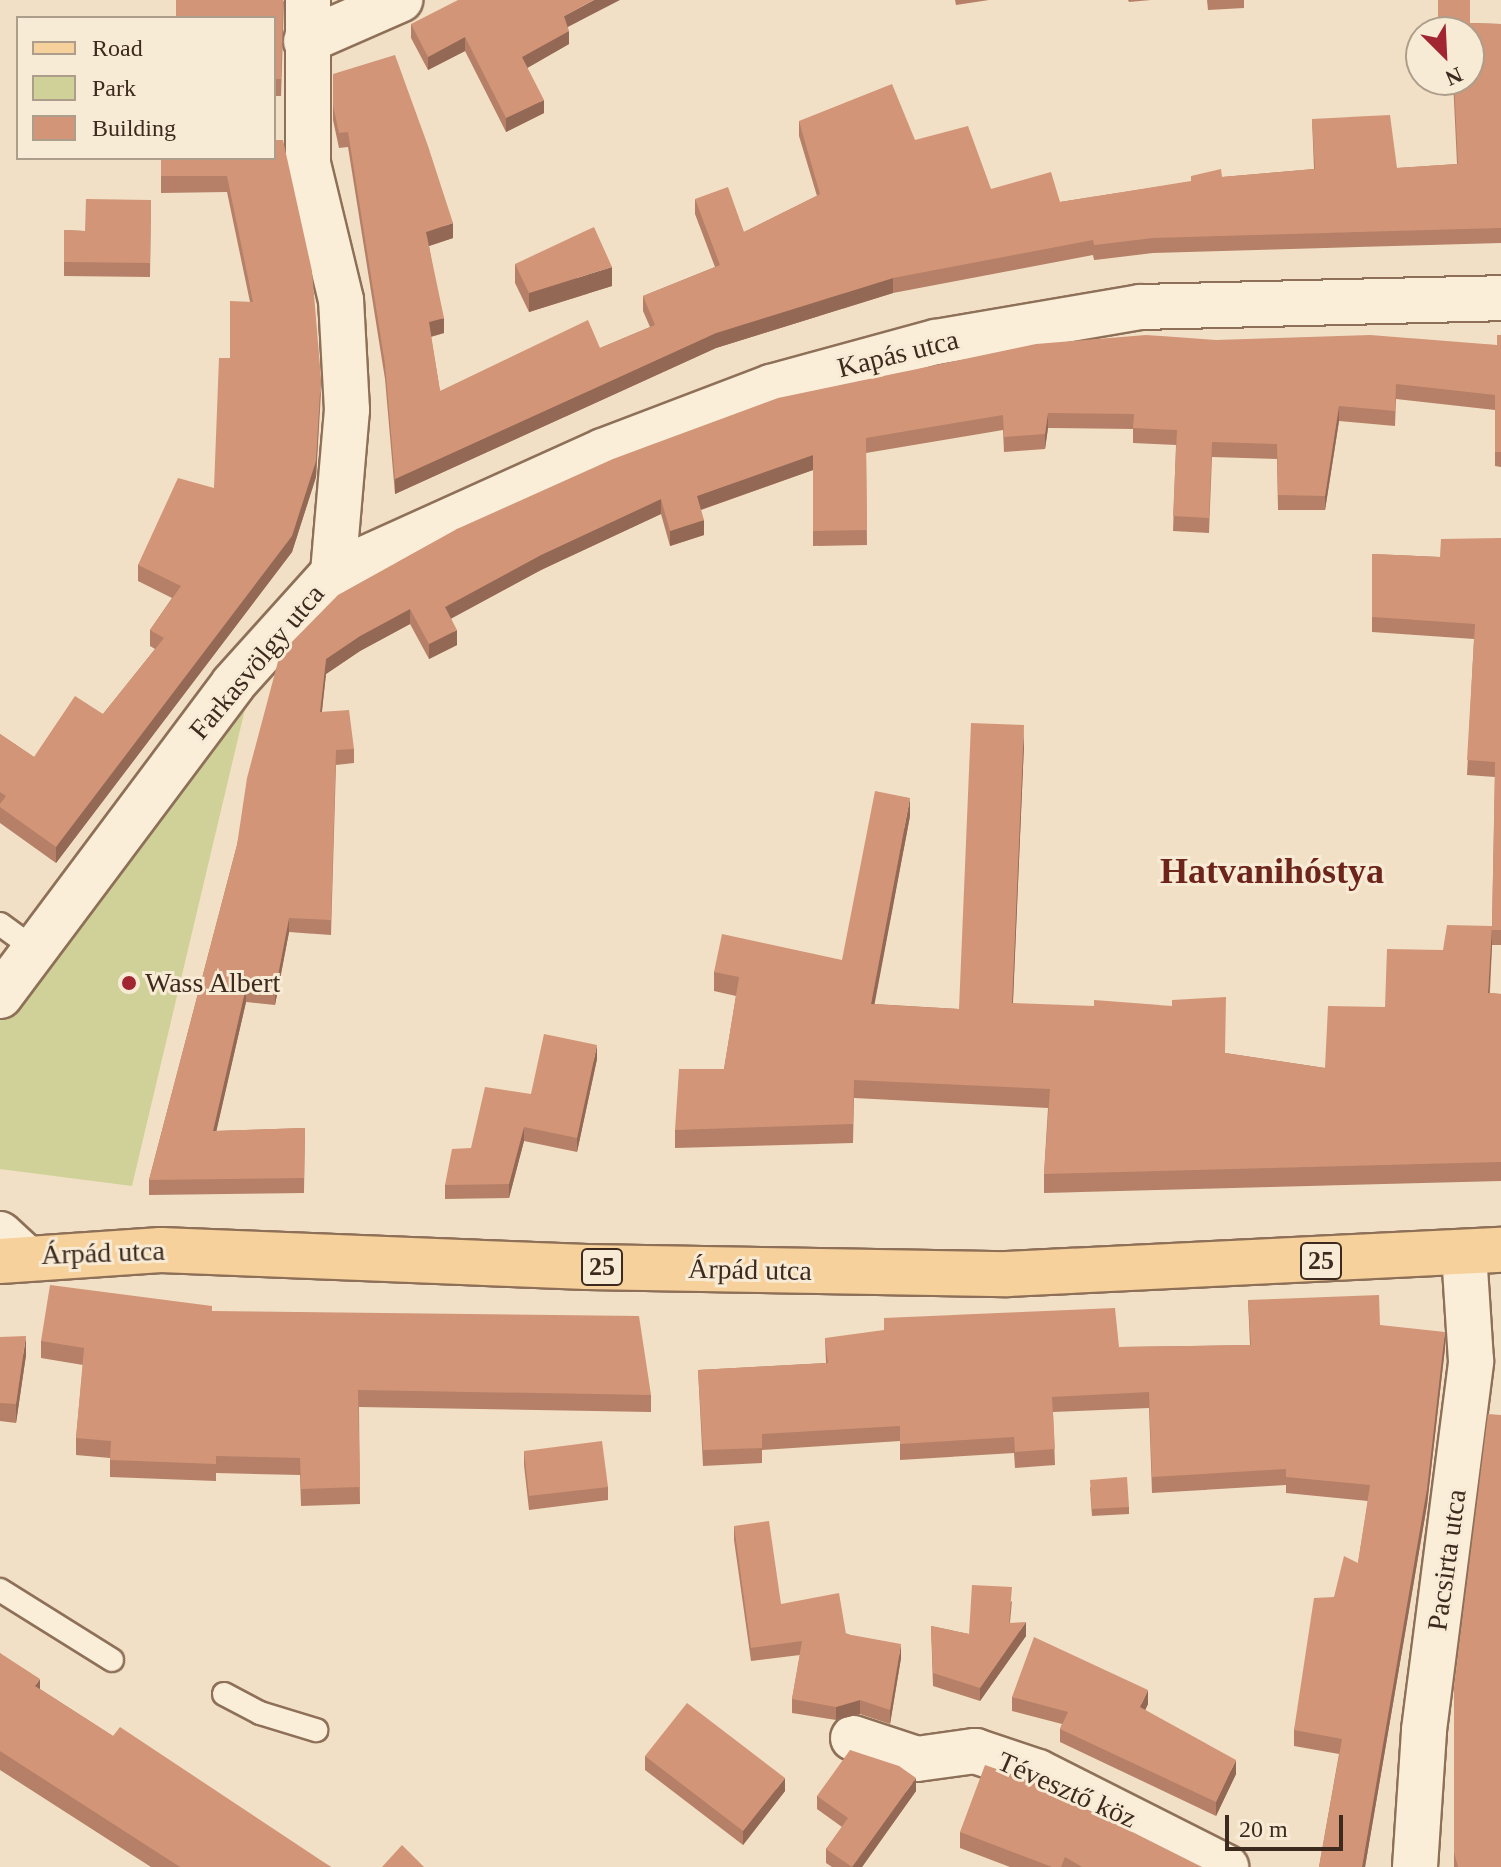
<!DOCTYPE html>
<html>
<head>
<meta charset="utf-8">
<style>
  body { margin:0 }
  #map { position:relative; width:1501px; height:1867px; overflow:hidden; background:#f1e0c5; font-family:Georgia,serif }
  div>[style] { position:absolute }
  .green>* { inset:0; background:#d0d198 }
  .roads { filter:drop-shadow(2px 0 #8e7059) drop-shadow(-2px 0 #8e7059) drop-shadow(0 2px #8e7059) drop-shadow(0 -2px #8e7059) }
  .service>* { height:22px; margin:-11px; padding:0 11px; transform-origin:11px; border-radius:11px; background:#fbeed9 }
  .minor>* { height:44px; margin:-22px; padding:0 22px; transform-origin:22px; border-radius:22px; background:#fbeed9 }
  .primary>* { height:44px; margin:-22px; padding:0 22px; transform-origin:22px; border-radius:22px; background:#f7d19b }
  .wall>* { inset:0; background:#b58067 }
  .shaded-wall>* { inset:0; background:#936854 }
  .building>* { inset:0; background:#d29578 }
  .dots>* { width:22px; height:22px; translate:-50% -50%; box-sizing:border-box; border:4px solid #f8ebd5; border-radius:50% }
  span { translate:-50% -50%; white-space:nowrap; text-align:center; line-height:1.15; -webkit-text-stroke:6px #f8ebd5; paint-order:stroke }
  .shield-label span { padding:2px 6px; background:#f8ebd5; border:2px solid; border-radius:6px; -webkit-text-stroke-width:0 }
  .shield-label { font-size:26px; color:#3d2a1e; font-weight:700 }
  .street-label { font-size:28px; color:#3d2a1e }
  .poi-label { font-size:28px; color:#3d2a1e }
  .left { translate:0 -50%; text-align:left }
  .district-label { font-size:36px; color:#6d241a; font-weight:700 }
  .legend { position:absolute; left:16px; top:16px; width:260px; height:144px; box-sizing:border-box; background:#f8ebd5; border:2px solid #ad9e8c; margin:0; padding:10px 14px; list-style:none; font-size:24px; color:#3d2a1e }
  .legend li { display:flex; align-items:center; gap:16px; height:40px }
  .legend b { width:40px; border:2px solid #ad9e8c }
  .north { position:absolute; left:1405px; top:16px; width:80px; height:80px; box-sizing:border-box; background:#f8ebd5; border:2px solid #ad9e8c; border-radius:50%; rotate:156deg; font-size:22px; font-weight:700; line-height:32px; text-align:center; color:#3d2a1e }
  .north::after { content:''; display:block; margin:auto; width:28px; height:36px; background:#a22532; clip-path:polygon(50% 0,100% 100%,50% 72%,0 100%) }
  .scale { position:absolute; left:1225px; top:1815px; width:118px; height:36px; box-sizing:border-box; border:4px solid #3d2a1e; border-top:0; padding-left:10px; font-size:24px; line-height:28px; white-space:nowrap; color:#3d2a1e; -webkit-text-stroke:6px #f8ebd5; paint-order:stroke }
</style>
</head>
<body>
<div id="map">
  <div class="green">
    <div style="clip-path:polygon(250px 688px,132px 1186px,0 1169px,0 1018px)"></div>
  </div>
  <div class="roads">
    <div class="service">
      <div style="left:0;top:924px;width:41px;rotate:36deg"></div>
      <div style="left:0;top:1590px;width:132px;rotate:32deg"></div>
      <div style="left:224px;top:1694px;width:41px;rotate:27.8deg"></div>
      <div style="left:260px;top:1713px;width:59px;rotate:16.9deg"></div>
    </div>
    <div class="minor">
      <div style="left:306px;top:41px;width:103px;rotate:-23.6deg"></div>
      <div style="left:333px;top:573px;width:296px;rotate:-24.3deg"></div>
      <div style="left:603px;top:451px;width:180px;rotate:-20.9deg"></div>
      <div style="left:771px;top:387px;width:171px;rotate:-15.3deg"></div>
      <div style="left:936px;top:342px;width:207px;rotate:-9.7deg"></div>
      <div style="left:1140px;top:307px;width:361px;rotate:-1.4deg"></div>
      <div style="left:0;top:996px;width:389px;rotate:-53.2deg"></div>
      <div style="left:233px;top:684px;width:149px;rotate:-48deg"></div>
      <div style="left:333px;top:573px;width:164px;rotate:-85.1deg"></div>
      <div style="left:347px;top:410px;width:110px;rotate:-93.1deg"></div>
      <div style="left:341px;top:300px;width:140px;rotate:-103.6deg"></div>
      <div style="left:308px;top:164px;width:164px;rotate:-90deg"></div>
      <div style="left:0;top:1234px;width:34px;rotate:43deg"></div>
      <div style="left:853px;top:1738px;width:67px;rotate:18.2deg"></div>
      <div style="left:917px;top:1759px;width:59px;rotate:-7.9deg"></div>
      <div style="left:975px;top:1751px;width:66px;rotate:18.4deg"></div>
      <div style="left:1038px;top:1772px;width:211px;rotate:26.8deg"></div>
      <div style="left:1415px;top:1867px;width:137px;rotate:-86.2deg"></div>
      <div style="left:1424px;top:1730px;width:372px;rotate:-82.7deg"></div>
      <div style="left:1471px;top:1361px;width:107px;rotate:-93.7deg"></div>
    </div>
    <div class="primary">
      <div style="left:0;top:1261px;width:161px;rotate:-3.9deg"></div>
      <div style="left:161px;top:1250px;width:426px;rotate:2.3deg"></div>
      <div style="left:587px;top:1267px;width:420px;rotate:1deg"></div>
      <div style="left:1007px;top:1274px;width:495px;rotate:-2.8deg"></div>
    </div>
  </div>
  <div class="wall">
    <div style="clip-path:polygon(284px 0,281px 96px,274px 96px,274px 18px)"></div>
    <div style="clip-path:polygon(955px 0,989px 0,956px 5px)"></div>
    <div style="clip-path:polygon(1128px 0,1151px 0,1129px 2px)"></div>
    <div style="clip-path:polygon(1207px 0,1244px 0,1244px 8px,1208px 10px)"></div>
    <div style="clip-path:polygon(1470px 23px,1501px 24px,1501px 243px,1153px 253px,1094px 260px,1093px 255px,893px 293px,716px 348px,395px 494px,385px 379px,348px 147px,339px 148px,333px 120px,333px 74px,453px 238px,429px 246px,444px 333px,431px 337px,440px 391px,600px 348px,650px 327px,643px 311px,643px 296px,715px 267px,695px 214px,695px 199px,744px 232px,817px 196px,799px 136px,799px 121px,915px 140px,991px 189px,1060px 202px,1222px 177px,1314px 169px,1312px 119px,1397px 168px,1457px 164px,1453px 80px,1469px 80px)"></div>
    <div style="clip-path:polygon(411px 24px,568px 27px,569px 44px,527px 68px,544px 113px,506px 132px,465px 51px,428px 70px,411px 38px)"></div>
    <div style="clip-path:polygon(161px 158px,274px 158px,321px 394px,316px 477px,292px 552px,56px 863px,0 823px,0 734px,34px 757px,103px 714px,155px 649px,150px 646px,150px 630px,172px 598px,138px 581px,138px 565px,214px 488px,250px 302px,227px 192px,161px 193px)"></div>
    <div style="clip-path:polygon(151px 200px,150px 277px,64px 276px,64px 230px,85px 231px)"></div>
    <div style="clip-path:polygon(515px 264px,612px 286px,529px 312px,515px 283px)"></div>
    <div style="clip-path:polygon(1501px 335px,1501px 467px,1495px 466px,1495px 410px,1396px 399px,1395px 426px,1339px 421px,1325px 510px,1278px 510px,1277px 459px,1212px 457px,1209px 533px,1173px 531px,1176px 445px,1133px 443px,1133px 429px,1048px 428px,1045px 449px,1004px 452px,1003px 430px,866px 453px,867px 545px,813px 546px,813px 470px,701px 510px,704px 535px,670px 546px,661px 514px,541px 570px,451px 618px,457px 645px,429px 659px,410px 624px,360px 651px,326px 674px,322px 712px,354px 749px,354px 763px,336px 765px,331px 935px,289px 932px,275px 1005px,246px 1002px,216px 1131px,305px 1128px,304px 1193px,149px 1195px,149px 1180px,237px 845px,280px 654px,457px 529px,1216px 340px,1497px 345px)"></div>
    <div style="clip-path:polygon(1501px 538px,1501px 945px,1492px 945px,1490px 993px,1501px 994px,1501px 1181px,1044px 1193px,1044px 1174px,1048px 1108px,854px 1098px,853px 1143px,675px 1148px,675px 1130px,724px 1069px,736px 996px,714px 991px,714px 972px,842px 960px,910px 816px,874px 1004px,959px 1009px,1024px 744px,1013px 1003px,1225px 1053px,1325px 1068px,1443px 950px,1492px 926px,1495px 777px,1467px 775px,1474px 639px,1372px 632px,1372px 554px,1440px 557px)"></div>
    <div style="clip-path:polygon(597px 1059px,577px 1152px,524px 1141px,509px 1198px,445px 1199px,445px 1185px,471px 1148px,531px 1094px)"></div>
    <div style="clip-path:polygon(1248px 1300px,1380px 1325px,1445px 1348px,1427px 1505px,1365px 1867px,1319px 1867px,1339px 1754px,1294px 1746px,1294px 1730px,1334px 1597px,1358px 1563px,1368px 1501px,1286px 1493px,1286px 1485px,1152px 1493px,1149px 1408px,1053px 1412px,1055px 1465px,1015px 1468px,1014px 1453px,900px 1460px,900px 1441px,762px 1450px,762px 1463px,703px 1466px,698px 1370px,826px 1363px,825px 1338px,1119px 1347px,1250px 1345px)"></div>
    <div style="clip-path:polygon(212px 1311px,651px 1395px,651px 1412px,359px 1407px,360px 1504px,301px 1506px,300px 1475px,216px 1473px,216px 1481px,110px 1477px,110px 1458px,76px 1455px,76px 1438px,83px 1365px,41px 1358px,41px 1341px)"></div>
    <div style="clip-path:polygon(0 1337px,26px 1355px,16px 1423px,0 1421px)"></div>
    <div style="clip-path:polygon(524px 1451px,608px 1487px,608px 1500px,529px 1510px,524px 1465px)"></div>
    <div style="clip-path:polygon(1090px 1487px,1129px 1507px,1129px 1514px,1092px 1516px)"></div>
    <div style="clip-path:polygon(734px 1526px,781px 1604px,901px 1658px,890px 1724px,860px 1714px,836px 1720px,792px 1713px,792px 1699px,800px 1655px,751px 1661px,734px 1540px)"></div>
    <div style="clip-path:polygon(1012px 1601px,1010px 1623px,1026px 1636px,980px 1701px,933px 1686px,931px 1626px,969px 1634px)"></div>
    <div style="clip-path:polygon(0 1653px,40px 1689px,113px 1736px,331px 1867px,151px 1867px,0 1770px)"></div>
    <div style="clip-path:polygon(1454px 1687px,1501px 1867px,1454px 1867px)"></div>
    <div style="clip-path:polygon(1012px 1697px,1148px 1704px,1145px 1710px,1236px 1774px,1216px 1816px,1060px 1742px,1060px 1729px,1062px 1724px,1012px 1711px)"></div>
    <div style="clip-path:polygon(645px 1756px,785px 1791px,743px 1845px,645px 1770px)"></div>
    <div style="clip-path:polygon(916px 1791px,862px 1867px,832px 1867px,826px 1863px,826px 1849px,842px 1827px,817px 1809px,817px 1796px)"></div>
    <div style="clip-path:polygon(960px 1832px,1202px 1867px,1010px 1867px,960px 1848px)"></div>
  </div>
  <div class="shaded-wall">
    <div style="clip-path:polygon(594px 0,620px 0,564px 29px,564px 16px)"></div>
    <div style="clip-path:polygon(569px 31px,569px 44px,522px 71px,522px 57px)"></div>
    <div style="clip-path:polygon(465px 37px,465px 51px,428px 70px,428px 57px)"></div>
    <div style="clip-path:polygon(544px 100px,544px 113px,506px 132px,506px 118px)"></div>
    <div style="clip-path:polygon(453px 223px,453px 238px,426px 247px,426px 232px)"></div>
    <div style="clip-path:polygon(612px 267px,612px 286px,529px 312px,529px 293px)"></div>
    <div style="clip-path:polygon(893px 278px,893px 293px,716px 348px,395px 494px,395px 479px,716px 333px)"></div>
    <div style="clip-path:polygon(444px 318px,444px 333px,429px 337px,429px 322px)"></div>
    <div style="clip-path:polygon(321px 378px,316px 477px,292px 552px,56px 863px,56px 847px)"></div>
    <div style="clip-path:polygon(1339px 406px,1339px 421px,1325px 510px,1325px 496px)"></div>
    <div style="clip-path:polygon(1048px 413px,1048px 428px,1045px 449px,1045px 434px)"></div>
    <div style="clip-path:polygon(813px 455px,813px 470px,697px 511px,697px 496px)"></div>
    <div style="clip-path:polygon(661px 499px,661px 514px,541px 570px,445px 622px,445px 607px,541px 555px)"></div>
    <div style="clip-path:polygon(704px 520px,704px 535px,670px 546px,670px 531px)"></div>
    <div style="clip-path:polygon(410px 609px,410px 624px,360px 651px,326px 674px,320px 727px,320px 712px,326px 659px,360px 636px)"></div>
    <div style="clip-path:polygon(457px 630px,457px 645px,429px 659px,429px 644px)"></div>
    <div style="clip-path:polygon(1024px 725px,1024px 744px,1012px 1022px,1012px 1003px)"></div>
    <div style="clip-path:polygon(910px 798px,910px 816px,871px 1023px,871px 1004px)"></div>
    <div style="clip-path:polygon(289px 918px,289px 932px,275px 1005px,275px 991px)"></div>
    <div style="clip-path:polygon(1492px 926px,1492px 945px,1488px 1012px,1488px 993px)"></div>
    <div style="clip-path:polygon(246px 987px,246px 1002px,213px 1146px,213px 1131px)"></div>
    <div style="clip-path:polygon(597px 1045px,597px 1059px,577px 1152px,577px 1138px)"></div>
    <div style="clip-path:polygon(524px 1127px,524px 1141px,509px 1198px,509px 1184px)"></div>
    <div style="clip-path:polygon(1445px 1332px,1445px 1348px,1427px 1505px,1365px 1867px,1362px 1867px)"></div>
    <div style="clip-path:polygon(26px 1336px,26px 1355px,16px 1423px,16px 1404px)"></div>
    <div style="clip-path:polygon(1026px 1622px,1026px 1636px,980px 1701px,980px 1688px)"></div>
    <div style="clip-path:polygon(901px 1644px,901px 1658px,890px 1724px,890px 1710px)"></div>
    <div style="clip-path:polygon(40px 1679px,40px 1697px,35px 1686px)"></div>
    <div style="clip-path:polygon(1148px 1690px,1148px 1704px,1140px 1721px,1140px 1707px)"></div>
    <div style="clip-path:polygon(860px 1700px,860px 1714px,836px 1720px,836px 1707px)"></div>
    <div style="clip-path:polygon(1236px 1760px,1236px 1774px,1216px 1816px,1216px 1802px)"></div>
    <div style="clip-path:polygon(785px 1778px,785px 1791px,743px 1845px,743px 1831px)"></div>
    <div style="clip-path:polygon(916px 1778px,916px 1791px,862px 1867px,852px 1867px)"></div>
  </div>
  <div class="building">
    <div style="clip-path:polygon(176px 0,283px 0,281px 79px,274px 79px,274px 18px,176px 18px)"></div>
    <div style="clip-path:polygon(458px 0,594px 0,564px 16px,569px 31px,522px 57px,544px 100px,506px 118px,465px 37px,428px 57px,411px 24px)"></div>
    <div style="clip-path:polygon(1438px 0,1470px 0,1470px 23px,1501px 24px,1501px 228px,1153px 238px,1094px 245px,1093px 240px,893px 278px,716px 333px,395px 479px,385px 364px,348px 132px,339px 133px,333px 105px,333px 74px,395px 55px,428px 146px,453px 223px,426px 232px,444px 318px,429px 322px,440px 391px,588px 320px,600px 348px,655px 325px,643px 296px,720px 265px,695px 199px,728px 187px,744px 232px,820px 194px,799px 121px,892px 84px,915px 140px,968px 126px,991px 189px,1051px 172px,1060px 202px,1191px 181px,1191px 176px,1221px 169px,1222px 177px,1315px 169px,1312px 119px,1390px 115px,1397px 168px,1458px 164px,1454px 80px,1469px 80px,1469px 32px,1438px 32px)"></div>
    <div style="clip-path:polygon(274px 140px,283px 140px,312px 271px,321px 378px,316px 461px,292px 536px,56px 847px,0 807px,0 804px,6px 796px,0 792px,0 734px,34px 757px,75px 696px,103px 714px,164px 638px,150px 630px,181px 586px,138px 565px,178px 478px,214px 488px,219px 358px,230px 358px,230px 301px,253px 302px,227px 176px,161px 176px,161px 158px,274px 158px)"></div>
    <div style="clip-path:polygon(86px 199px,151px 200px,150px 263px,64px 262px,64px 230px,85px 231px)"></div>
    <div style="clip-path:polygon(594px 227px,612px 267px,529px 293px,515px 264px)"></div>
    <div style="clip-path:polygon(1146px 335px,1216px 340px,1370px 335px,1497px 345px,1497px 335px,1501px 335px,1501px 452px,1495px 452px,1495px 395px,1396px 384px,1395px 411px,1339px 406px,1325px 496px,1278px 495px,1277px 444px,1212px 442px,1209px 518px,1173px 516px,1177px 430px,1133px 428px,1134px 414px,1048px 413px,1045px 434px,1004px 437px,1003px 415px,866px 438px,867px 530px,813px 531px,813px 455px,697px 496px,704px 520px,670px 531px,661px 499px,541px 555px,445px 607px,457px 630px,429px 644px,410px 609px,360px 636px,326px 659px,320px 712px,349px 710px,354px 749px,336px 750px,331px 920px,289px 918px,275px 991px,246px 987px,213px 1131px,305px 1128px,304px 1178px,149px 1180px,237px 845px,247px 778px,280px 654px,338px 595px,457px 529px,613px 459px,778px 398px,1036px 344px)"></div>
    <div style="clip-path:polygon(1501px 538px,1501px 930px,1492px 930px,1495px 762px,1467px 760px,1475px 624px,1372px 617px,1372px 554px,1440px 557px,1441px 539px)"></div>
    <div style="clip-path:polygon(971px 723px,1024px 725px,1012px 1003px,1094px 1006px,1094px 1000px,1172px 1006px,1172px 1000px,1226px 997px,1225px 1053px,1325px 1068px,1328px 1006px,1385px 1007px,1387px 949px,1443px 950px,1447px 925px,1492px 926px,1488px 993px,1501px 994px,1501px 1162px,1044px 1174px,1050px 1089px,854px 1080px,853px 1124px,675px 1130px,679px 1069px,724px 1069px,739px 977px,714px 972px,722px 934px,842px 960px,875px 791px,910px 798px,871px 1004px,959px 1009px)"></div>
    <div style="clip-path:polygon(544px 1034px,597px 1045px,577px 1138px,524px 1127px,509px 1184px,445px 1185px,452px 1149px,471px 1148px,485px 1087px,531px 1094px)"></div>
    <div style="clip-path:polygon(50px 1285px,212px 1306px,212px 1311px,639px 1316px,651px 1395px,358px 1390px,360px 1487px,301px 1489px,300px 1458px,216px 1456px,216px 1464px,110px 1460px,111px 1441px,76px 1438px,84px 1348px,41px 1341px)"></div>
    <div style="clip-path:polygon(1379px 1295px,1380px 1325px,1445px 1332px,1427px 1489px,1362px 1867px,1319px 1867px,1342px 1739px,1294px 1730px,1314px 1598px,1334px 1597px,1344px 1556px,1358px 1563px,1370px 1485px,1286px 1477px,1286px 1469px,1152px 1477px,1149px 1392px,1052px 1397px,1055px 1449px,1015px 1452px,1014px 1437px,900px 1444px,900px 1426px,762px 1434px,762px 1448px,703px 1450px,698px 1370px,828px 1363px,825px 1338px,884px 1330px,884px 1318px,1115px 1308px,1119px 1347px,1251px 1345px,1248px 1300px)"></div>
    <div style="clip-path:polygon(26px 1336px,16px 1404px,0 1403px,0 1337px)"></div>
    <div style="clip-path:polygon(1488px 1414px,1501px 1415px,1501px 1867px,1458px 1867px,1454px 1852px,1454px 1687px)"></div>
    <div style="clip-path:polygon(602px 1441px,608px 1487px,529px 1496px,524px 1451px)"></div>
    <div style="clip-path:polygon(1127px 1477px,1129px 1507px,1092px 1509px,1090px 1480px)"></div>
    <div style="clip-path:polygon(769px 1521px,781px 1604px,839px 1593px,846px 1634px,901px 1644px,890px 1710px,860px 1700px,836px 1707px,792px 1699px,802px 1641px,751px 1648px,734px 1526px)"></div>
    <div style="clip-path:polygon(972px 1585px,1012px 1587px,1009px 1623px,1026px 1622px,980px 1688px,933px 1673px,931px 1626px,969px 1634px)"></div>
    <div style="clip-path:polygon(1034px 1637px,1148px 1690px,1140px 1707px,1236px 1760px,1216px 1802px,1060px 1729px,1068px 1712px,1012px 1697px)"></div>
    <div style="clip-path:polygon(0 1653px,40px 1679px,35px 1686px,113px 1736px,120px 1727px,331px 1867px,180px 1867px,0 1751px)"></div>
    <div style="clip-path:polygon(687px 1703px,785px 1778px,743px 1831px,645px 1756px)"></div>
    <div style="clip-path:polygon(850px 1750px,899px 1766px,916px 1778px,852px 1867px,826px 1849px,848px 1818px,817px 1796px)"></div>
    <div style="clip-path:polygon(985px 1765px,1031px 1781px,1202px 1867px,1082px 1867px,1065px 1857px,1061px 1867px,1052px 1867px,960px 1832px)"></div>
    <div style="clip-path:polygon(402px 1845px,424px 1867px,382px 1867px)"></div>
  </div>
  <div class="dots">
    <div style="left:129px;top:983px;background:#a22532"></div>
  </div>
  <div class="shield-label">
    <span style="left:1321px;top:1261px">25</span>
    <span style="left:602px;top:1267px">25</span>
  </div>
  <div class="street-label">
    <span style="left:898px;top:354px;rotate:-14deg">Kapás utca</span>
    <span style="left:257px;top:662px;rotate:-50deg">Farkasvölgy utca</span>
    <span style="left:103px;top:1253px;rotate:-2deg">Árpád utca</span>
    <span style="left:750px;top:1270px;rotate:1deg">Árpád utca</span>
    <span style="left:1447px;top:1560px;rotate:-82deg">Pacsirta utca</span>
    <span style="left:1067px;top:1790px;rotate:24deg">Tévesztő köz</span>
  </div>
  <div class="poi-label">
    <span class="left" style="left:145px;top:983px">Wass Albert</span>
  </div>
  <div class="district-label">
    <span style="left:1272px;top:872px">Hatvanihóstya</span>
  </div>
  <ul class="legend">
  <li><b style="height:10px;background:#f7d19b"></b>Road</li>
  <li><b style="height:22px;background:#d0d198"></b>Park</li>
  <li><b style="height:22px;background:#d29578"></b>Building</li>
  </ul>
  <div class="north">N</div>
  <div class="scale">20 m</div>
</div>
</body>
</html>
